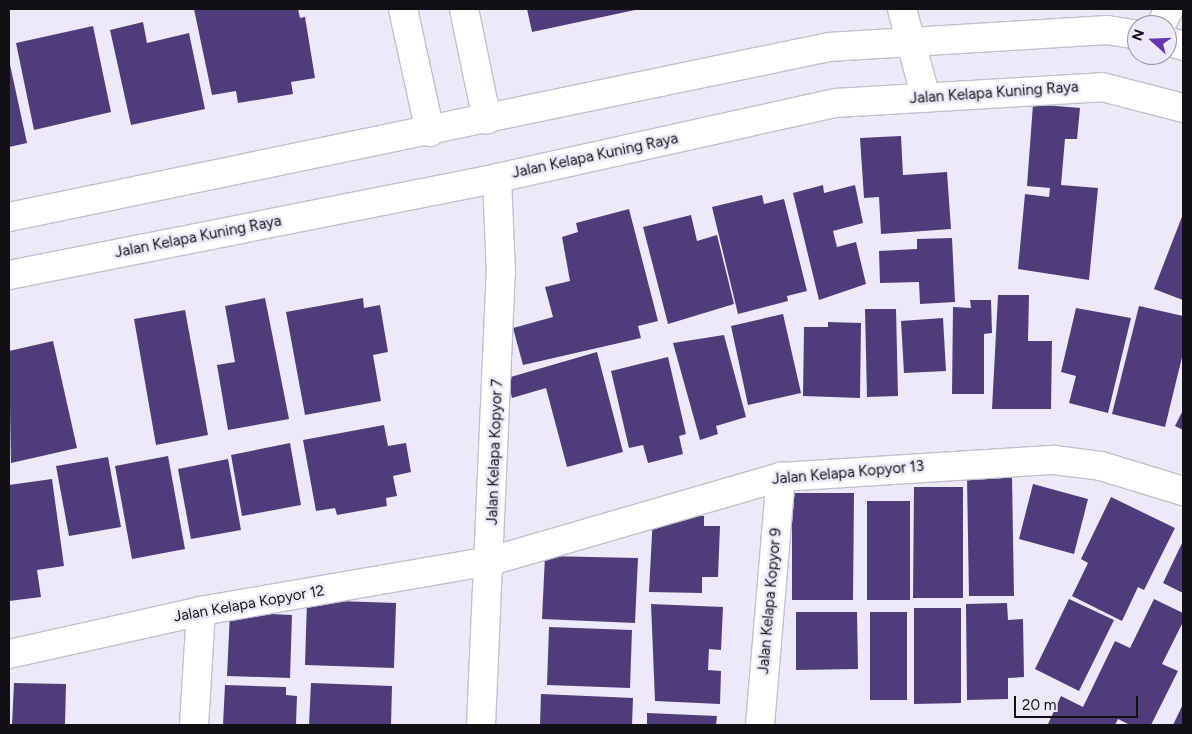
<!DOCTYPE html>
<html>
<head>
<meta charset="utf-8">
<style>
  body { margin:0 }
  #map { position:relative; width:1192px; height:734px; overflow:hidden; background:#ede9f9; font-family:Figtree,sans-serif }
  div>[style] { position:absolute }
  .building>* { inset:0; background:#503c7a }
  .roads { filter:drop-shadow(1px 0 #c2bfce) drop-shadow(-1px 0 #c2bfce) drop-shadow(0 1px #c2bfce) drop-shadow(0 -1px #c2bfce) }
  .street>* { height:28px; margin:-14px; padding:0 14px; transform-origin:14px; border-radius:14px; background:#fff }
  span { translate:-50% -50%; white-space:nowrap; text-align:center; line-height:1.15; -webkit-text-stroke:5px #ede9f9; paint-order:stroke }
  .street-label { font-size:15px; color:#111015 }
  .frame { position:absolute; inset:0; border:10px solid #111015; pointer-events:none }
  .north { position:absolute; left:1127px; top:15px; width:50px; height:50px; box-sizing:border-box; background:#ede9f9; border:1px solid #95929e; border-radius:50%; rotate:290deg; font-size:14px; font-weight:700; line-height:20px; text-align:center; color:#111015 }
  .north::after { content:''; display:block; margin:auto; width:18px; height:22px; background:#6536ad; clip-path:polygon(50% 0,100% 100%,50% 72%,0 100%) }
  .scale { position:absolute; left:1014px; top:696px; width:124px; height:22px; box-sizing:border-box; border:2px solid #111015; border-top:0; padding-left:6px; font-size:15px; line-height:18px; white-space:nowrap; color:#111015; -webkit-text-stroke:4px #ede9f9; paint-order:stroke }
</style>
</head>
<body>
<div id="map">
  <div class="building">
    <div style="clip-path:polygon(194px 9px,298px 9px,300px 18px,305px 17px,315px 78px,291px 82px,293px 94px,238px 103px,236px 91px,212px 95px)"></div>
    <div style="clip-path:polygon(527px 9px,635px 9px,635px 10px,532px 32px)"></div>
    <div style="clip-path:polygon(143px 22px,147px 43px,189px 33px,205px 109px,131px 125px,110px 30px)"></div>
    <div style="clip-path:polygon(93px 26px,111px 112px,34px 130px,16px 43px)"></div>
    <div style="clip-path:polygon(9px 60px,27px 143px,9px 147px)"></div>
    <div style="clip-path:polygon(1033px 104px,1080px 108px,1077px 139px,1065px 139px,1061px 185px,1098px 188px,1089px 280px,1018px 269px,1025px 194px,1049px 197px,1050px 188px,1027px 186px)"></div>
    <div style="clip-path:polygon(901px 136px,903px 175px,947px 172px,951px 229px,881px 234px,879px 197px,864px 198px,860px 138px)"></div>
    <div style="clip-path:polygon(823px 185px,824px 193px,855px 185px,863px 223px,833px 231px,837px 247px,856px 242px,866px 284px,819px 300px,793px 193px)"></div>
    <div style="clip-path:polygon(762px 195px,764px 204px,784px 199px,807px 291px,787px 296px,788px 301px,738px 314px,712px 207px)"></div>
    <div style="clip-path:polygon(629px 209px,658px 321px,638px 326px,641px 338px,523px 365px,513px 328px,553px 317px,545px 287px,570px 281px,562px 237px,578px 232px,576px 223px)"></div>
    <div style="clip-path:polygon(1183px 214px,1183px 300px,1154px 289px)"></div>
    <div style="clip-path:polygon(691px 215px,697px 241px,717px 235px,734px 304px,668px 324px,643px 227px)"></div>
    <div style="clip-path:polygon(952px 238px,955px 302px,920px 304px,919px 282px,880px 283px,879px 251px,917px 249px,917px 239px)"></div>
    <div style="clip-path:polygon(998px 295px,1029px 295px,1028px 341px,1052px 341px,1051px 409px,992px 409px)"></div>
    <div style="clip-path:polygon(265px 298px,289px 419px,228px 430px,217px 365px,235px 362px,225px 306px)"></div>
    <div style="clip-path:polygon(363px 298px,364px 308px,380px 305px,388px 352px,373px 355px,381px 401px,305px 415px,286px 312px)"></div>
    <div style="clip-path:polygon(970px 300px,991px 300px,992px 333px,984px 334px,984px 394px,952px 394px,953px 307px,971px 308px)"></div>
    <div style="clip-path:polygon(1139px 306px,1183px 316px,1183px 353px,1165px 427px,1112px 414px)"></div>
    <div style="clip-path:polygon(1076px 308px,1131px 318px,1108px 413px,1069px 403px,1076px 376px,1061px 372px)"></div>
    <div style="clip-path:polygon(865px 309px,896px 309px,898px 396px,867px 397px)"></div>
    <div style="clip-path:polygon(185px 310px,208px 435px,156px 445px,134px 319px)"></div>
    <div style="clip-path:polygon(783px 314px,801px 393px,748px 405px,731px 326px)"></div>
    <div style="clip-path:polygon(943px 318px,946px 371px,904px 373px,901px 321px)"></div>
    <div style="clip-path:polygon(828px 322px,861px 323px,860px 398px,803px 396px,804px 327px,828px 327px)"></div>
    <div style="clip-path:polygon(724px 335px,746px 417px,716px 426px,718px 434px,700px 440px,673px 343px)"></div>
    <div style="clip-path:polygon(53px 341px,77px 448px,11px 463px,9px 351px)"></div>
    <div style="clip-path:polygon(597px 352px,623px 452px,567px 467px,546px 388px,512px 398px,507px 378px)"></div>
    <div style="clip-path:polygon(668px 357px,686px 434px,679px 436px,683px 454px,648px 463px,643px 445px,629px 448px,611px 371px)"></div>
    <div style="clip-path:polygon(1183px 410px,1183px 430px,1175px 426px)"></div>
    <div style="clip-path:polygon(384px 425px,388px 446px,406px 443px,411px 472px,393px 476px,397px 496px,386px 498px,387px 506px,337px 515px,335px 508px,316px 511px,303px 440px)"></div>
    <div style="clip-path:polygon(290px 443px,301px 505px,242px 516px,231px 455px)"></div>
    <div style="clip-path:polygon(168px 456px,185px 549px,132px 559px,115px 466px)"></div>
    <div style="clip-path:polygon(108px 457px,121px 527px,69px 536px,56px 466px)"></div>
    <div style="clip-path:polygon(228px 459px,241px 530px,191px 539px,178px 469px)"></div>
    <div style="clip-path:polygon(967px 477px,1012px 477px,1014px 596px,969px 596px)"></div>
    <div style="clip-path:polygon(52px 479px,64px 566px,37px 570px,41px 597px,9px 601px,9px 485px)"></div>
    <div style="clip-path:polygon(1033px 484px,1088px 499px,1074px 554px,1019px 539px)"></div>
    <div style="clip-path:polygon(914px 487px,963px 487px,963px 598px,913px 598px)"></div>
    <div style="clip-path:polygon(792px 493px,854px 493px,853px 600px,792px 600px)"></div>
    <div style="clip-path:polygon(1111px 497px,1175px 528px,1144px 590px,1138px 587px,1122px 621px,1072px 596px,1088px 563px,1081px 559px)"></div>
    <div style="clip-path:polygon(867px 501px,910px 501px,910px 600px,867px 600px)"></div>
    <div style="clip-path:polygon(653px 515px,704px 516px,704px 526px,720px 526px,718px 577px,702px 577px,702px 593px,649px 592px)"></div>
    <div style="clip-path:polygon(1183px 541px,1183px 593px,1163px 583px)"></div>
    <div style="clip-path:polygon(545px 556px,638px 558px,635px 623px,542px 619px)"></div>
    <div style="clip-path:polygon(1069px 599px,1114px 620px,1079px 691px,1035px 669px)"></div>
    <div style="clip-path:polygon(1154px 599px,1183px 613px,1183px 622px,1162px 664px,1178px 671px,1151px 725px,1130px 725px,1118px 719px,1115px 725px,1048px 724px,1061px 696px,1083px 707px,1115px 641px,1130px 648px)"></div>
    <div style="clip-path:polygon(307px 600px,396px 603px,394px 668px,305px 665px)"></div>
    <div style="clip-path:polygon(1007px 603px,1008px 620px,1023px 619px,1024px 677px,1008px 678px,1008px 699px,967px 700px,966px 604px)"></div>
    <div style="clip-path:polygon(651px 604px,723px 607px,721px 650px,709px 649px,708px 670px,721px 671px,720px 704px,655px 701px)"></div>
    <div style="clip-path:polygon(914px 608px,961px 608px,961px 703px,914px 704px)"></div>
    <div style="clip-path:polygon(230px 612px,292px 615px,290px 678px,227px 676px)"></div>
    <div style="clip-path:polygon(796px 612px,857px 612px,858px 669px,796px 670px)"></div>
    <div style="clip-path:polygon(870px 612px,907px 612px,907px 700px,870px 700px)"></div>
    <div style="clip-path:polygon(549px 627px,632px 630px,630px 688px,547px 685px)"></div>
    <div style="clip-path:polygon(14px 683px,66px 684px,65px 725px,12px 725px)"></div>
    <div style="clip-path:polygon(311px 683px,392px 686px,391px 725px,309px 725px)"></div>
    <div style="clip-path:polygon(225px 685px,286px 687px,286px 695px,297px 696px,296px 725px,223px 725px)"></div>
    <div style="clip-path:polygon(541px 694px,633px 698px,632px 725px,540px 725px)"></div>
    <div style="clip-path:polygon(1183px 704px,1183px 725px,1173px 725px)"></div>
    <div style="clip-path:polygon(647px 713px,717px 716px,716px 725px,647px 725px)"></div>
  </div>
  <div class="roads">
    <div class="street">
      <div style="left:403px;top:9px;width:126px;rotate:77.6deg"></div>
      <div style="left:464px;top:9px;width:113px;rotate:78.3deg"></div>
      <div style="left:902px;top:9px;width:92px;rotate:74.9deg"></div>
      <div style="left:1161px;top:25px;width:18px;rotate:-63deg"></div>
      <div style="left:1167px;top:41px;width:17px;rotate:17deg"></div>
      <div style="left:9px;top:217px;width:837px;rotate:-11.71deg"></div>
      <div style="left:829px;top:47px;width:279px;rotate:-3.5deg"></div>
      <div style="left:1107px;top:30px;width:30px;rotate:9deg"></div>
      <div style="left:9px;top:275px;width:498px;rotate:-11.2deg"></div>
      <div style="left:497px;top:178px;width:347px;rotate:-12.5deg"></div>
      <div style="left:836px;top:103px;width:266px;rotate:-3.4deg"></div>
      <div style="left:1102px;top:87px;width:84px;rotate:14.5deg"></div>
      <div style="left:9px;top:654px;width:197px;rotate:-12.6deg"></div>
      <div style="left:201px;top:611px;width:294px;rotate:-9.8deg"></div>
      <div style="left:491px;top:561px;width:302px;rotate:-16.2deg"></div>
      <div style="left:781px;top:477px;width:274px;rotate:-3.6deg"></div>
      <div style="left:1054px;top:460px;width:47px;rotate:7.3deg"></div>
      <div style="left:1101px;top:466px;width:86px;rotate:17deg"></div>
      <div style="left:194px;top:725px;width:114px;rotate:-86.5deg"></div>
      <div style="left:481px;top:725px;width:451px;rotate:-87.5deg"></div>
      <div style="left:501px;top:274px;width:96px;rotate:-92.4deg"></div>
      <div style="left:760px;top:725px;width:249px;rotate:-85.2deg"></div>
    </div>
  </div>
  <div class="street-label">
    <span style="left:994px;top:93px;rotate:-4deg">Jalan Kelapa Kuning Raya</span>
    <span style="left:595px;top:156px;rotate:-12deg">Jalan Kelapa Kuning Raya</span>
    <span style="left:198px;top:237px;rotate:-11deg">Jalan Kelapa Kuning Raya</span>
    <span style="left:495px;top:452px;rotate:-88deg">Jalan Kelapa Kopyor 7</span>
    <span style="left:848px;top:473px;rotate:-5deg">Jalan Kelapa Kopyor 13</span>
    <span style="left:770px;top:601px;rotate:-85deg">Jalan Kelapa Kopyor 9</span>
    <span style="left:249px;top:604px;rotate:-10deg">Jalan Kelapa Kopyor 12</span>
  </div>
  <div class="frame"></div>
  <div class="north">N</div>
  <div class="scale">20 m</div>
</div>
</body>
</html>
